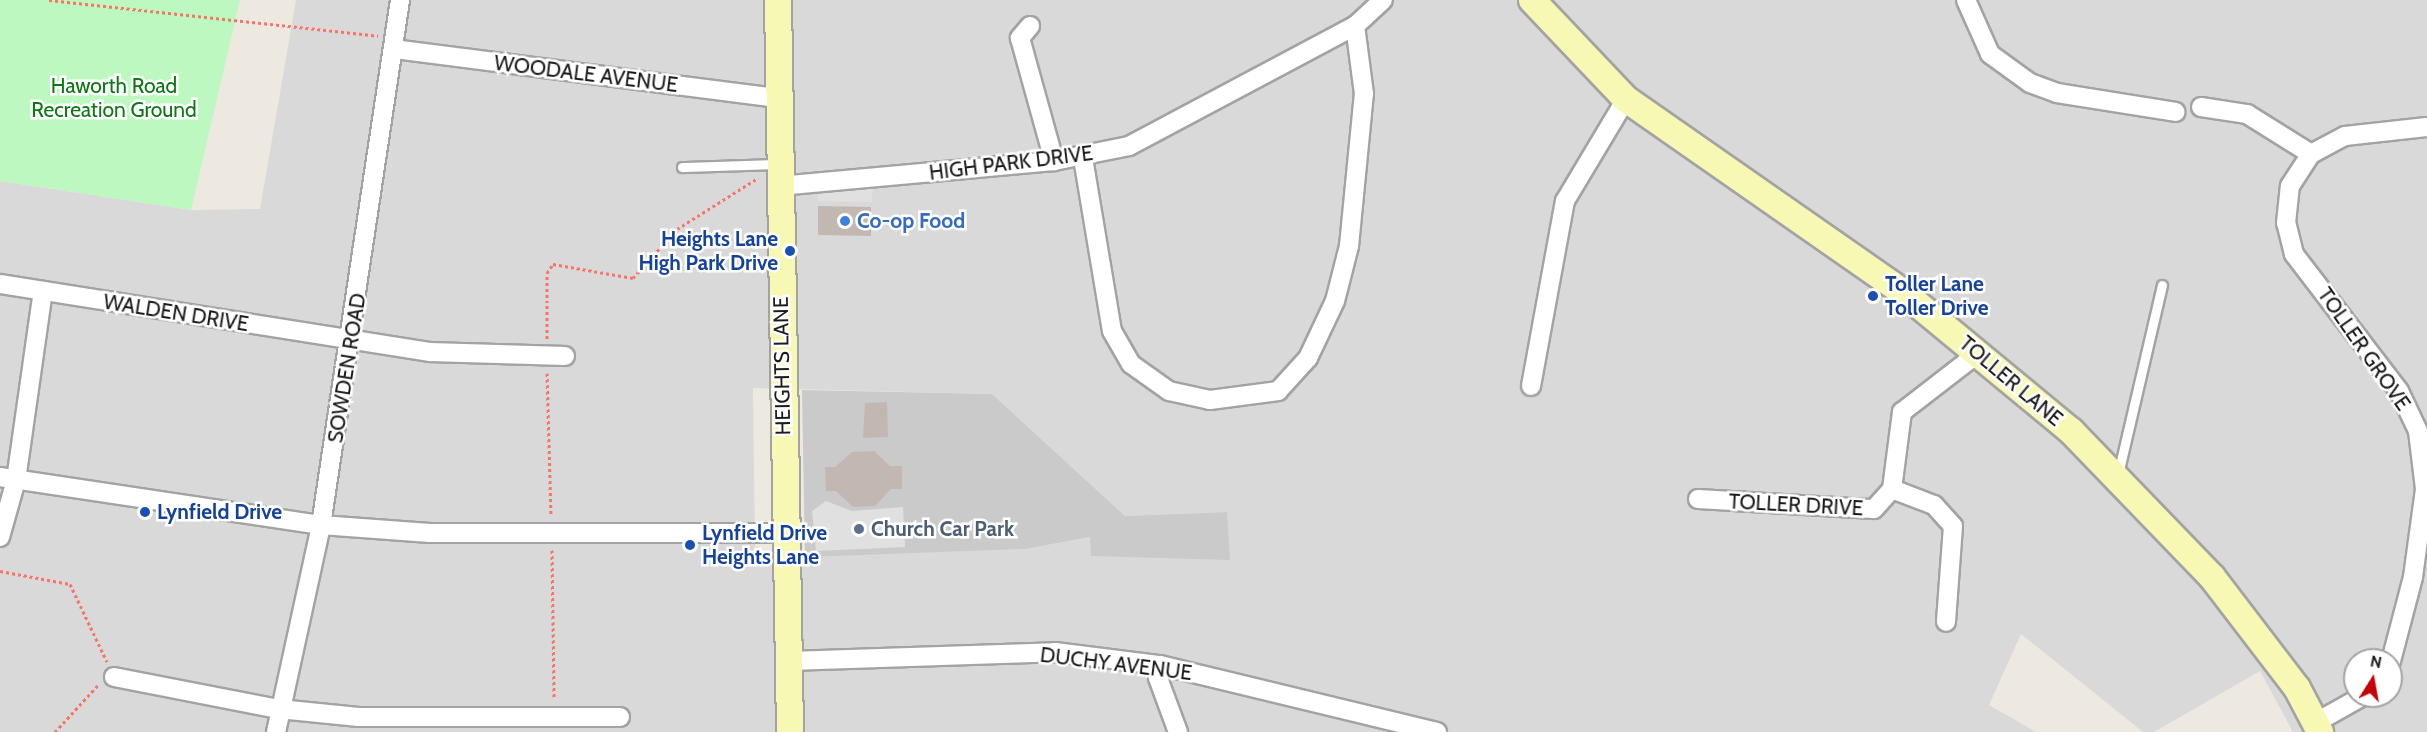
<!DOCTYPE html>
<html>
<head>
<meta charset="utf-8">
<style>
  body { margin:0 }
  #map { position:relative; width:2427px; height:732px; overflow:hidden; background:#ede9e1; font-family:Cabin,sans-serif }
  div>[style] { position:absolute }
  .residential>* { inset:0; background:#dad9d9 }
  .religious>* { inset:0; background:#cacaca }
  .park>* { inset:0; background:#bdf8c1 }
  .parking>* { inset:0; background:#e0e0e0 }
  .building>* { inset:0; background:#c2b8b1 }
  .path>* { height:3px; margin-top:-1.5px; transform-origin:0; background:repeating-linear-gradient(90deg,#f87467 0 3px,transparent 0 6px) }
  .roads { filter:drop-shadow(2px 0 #a3a3a3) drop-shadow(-2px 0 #a3a3a3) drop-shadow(0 2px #a3a3a3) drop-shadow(0 -2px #a3a3a3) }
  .lane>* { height:9px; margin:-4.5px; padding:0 4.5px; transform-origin:4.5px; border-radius:4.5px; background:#fff }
  .street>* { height:18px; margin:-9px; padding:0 9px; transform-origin:9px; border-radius:9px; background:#fff }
  .secondary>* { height:26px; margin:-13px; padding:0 13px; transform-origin:13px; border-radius:13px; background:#f6f8b4 }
  .dots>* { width:16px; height:16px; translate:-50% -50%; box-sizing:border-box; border:3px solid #fff; border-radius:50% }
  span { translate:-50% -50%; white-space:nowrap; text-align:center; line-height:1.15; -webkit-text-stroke:5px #fff; paint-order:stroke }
  .street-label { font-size:21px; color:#1c1c1c }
  .park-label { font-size:21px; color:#0c7713 }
  .shop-label { font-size:21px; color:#366cbe; font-weight:700 }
  .left { translate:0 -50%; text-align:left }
  .transit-label { font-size:21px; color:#164399; font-weight:700 }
  .right { translate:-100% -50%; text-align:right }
  .service-label { font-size:21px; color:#4e5e75; font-weight:700 }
  .north { position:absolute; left:2343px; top:648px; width:60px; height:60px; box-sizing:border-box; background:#fff; border:2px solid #a4a4a4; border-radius:50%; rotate:11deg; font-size:16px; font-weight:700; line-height:24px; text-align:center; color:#1c1c1c }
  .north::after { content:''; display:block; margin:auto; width:21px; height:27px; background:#c50206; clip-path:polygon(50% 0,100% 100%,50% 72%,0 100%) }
</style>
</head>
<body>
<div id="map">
  <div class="residential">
    <div style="clip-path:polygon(evenodd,296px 0,2427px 0,2427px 732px,2293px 732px,2260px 671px,2154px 732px,2143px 732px,2021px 634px,1989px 705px,2036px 732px,0 732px,0 181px,191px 210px,260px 209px,296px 0,753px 388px,992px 394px,1125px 516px,1226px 512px,1091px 556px,1091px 537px,1026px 549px,755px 558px,753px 388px,296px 0,2355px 660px,2391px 660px,2391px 696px,2355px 696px,2355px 660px)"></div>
  </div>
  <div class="religious">
    <div style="clip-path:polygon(802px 390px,992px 394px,1125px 516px,1227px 512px,1230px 560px,1091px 556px,1090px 537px,1026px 549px,805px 557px)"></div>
  </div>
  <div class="park">
    <div style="clip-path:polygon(0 0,240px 0,191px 210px,0 181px)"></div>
  </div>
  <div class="parking">
    <div style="clip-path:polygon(873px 184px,872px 202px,818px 201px,818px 189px)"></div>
    <div style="clip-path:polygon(826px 501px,852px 511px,903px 507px,905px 547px,816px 551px,812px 511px)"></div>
  </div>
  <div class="building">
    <div style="clip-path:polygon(818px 206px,871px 207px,871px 236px,818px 235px)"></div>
    <div style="clip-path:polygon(887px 402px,888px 437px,863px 438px,865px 403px)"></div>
    <div style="clip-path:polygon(874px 451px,890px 466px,902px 466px,902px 489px,891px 489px,875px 506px,853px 507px,836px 491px,826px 491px,825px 467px,835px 467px,852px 452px)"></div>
  </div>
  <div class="path">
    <div style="left:49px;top:0;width:331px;rotate:6.2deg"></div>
    <div style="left:547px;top:339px;width:66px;rotate:-90deg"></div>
    <div style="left:547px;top:273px;width:11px;rotate:-56deg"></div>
    <div style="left:553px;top:264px;width:81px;rotate:9.9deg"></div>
    <div style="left:633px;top:278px;width:66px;rotate:-48.1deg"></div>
    <div style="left:677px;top:229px;width:96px;rotate:-32.2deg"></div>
    <div style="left:547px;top:373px;width:143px;rotate:88.4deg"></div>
    <div style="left:552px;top:550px;width:149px;rotate:89.2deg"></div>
    <div style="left:0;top:571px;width:71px;rotate:10.5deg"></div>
    <div style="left:70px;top:584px;width:86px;rotate:64.6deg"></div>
    <div style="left:55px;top:732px;width:64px;rotate:-47.5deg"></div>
  </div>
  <div class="roads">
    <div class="lane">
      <div style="left:682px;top:167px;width:97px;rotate:-1.8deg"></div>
      <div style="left:2118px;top:474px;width:194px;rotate:-76.9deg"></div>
    </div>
    <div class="street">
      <div style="left:1966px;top:0;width:59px;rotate:66deg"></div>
      <div style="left:1990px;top:54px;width:49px;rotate:35.9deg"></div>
      <div style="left:2030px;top:83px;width:29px;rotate:20deg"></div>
      <div style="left:2057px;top:93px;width:120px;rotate:9.1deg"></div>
      <div style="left:1030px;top:26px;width:16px;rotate:130deg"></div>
      <div style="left:1020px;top:38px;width:128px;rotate:74.5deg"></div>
      <div style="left:394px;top:49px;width:388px;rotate:7.3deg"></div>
      <div style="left:2201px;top:107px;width:47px;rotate:8.7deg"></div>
      <div style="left:2247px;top:114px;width:75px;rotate:32deg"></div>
      <div style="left:1083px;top:158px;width:175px;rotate:80.5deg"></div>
      <div style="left:1112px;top:331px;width:38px;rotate:60deg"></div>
      <div style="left:1131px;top:364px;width:47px;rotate:35.4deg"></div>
      <div style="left:1169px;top:391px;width:42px;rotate:12.4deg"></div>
      <div style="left:1210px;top:400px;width:69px;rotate:-7.5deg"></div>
      <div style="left:1278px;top:391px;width:45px;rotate:-47.7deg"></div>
      <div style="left:1308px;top:358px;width:63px;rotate:-64.7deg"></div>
      <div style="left:1335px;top:301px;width:57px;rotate:-75.7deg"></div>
      <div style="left:1349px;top:246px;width:153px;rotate:-84.4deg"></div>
      <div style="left:1364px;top:94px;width:69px;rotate:-97.5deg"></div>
      <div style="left:779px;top:186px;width:276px;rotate:-5.2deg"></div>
      <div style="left:1054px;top:161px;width:76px;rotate:-11.3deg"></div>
      <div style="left:1129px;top:146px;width:256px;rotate:-28deg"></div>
      <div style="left:1355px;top:26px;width:38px;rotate:-43deg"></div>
      <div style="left:0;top:284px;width:435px;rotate:9deg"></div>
      <div style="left:430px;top:352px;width:135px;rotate:1.7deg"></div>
      <div style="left:1531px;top:386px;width:188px;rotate:-79.6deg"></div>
      <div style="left:1565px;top:201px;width:119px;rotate:-59.1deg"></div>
      <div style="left:0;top:477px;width:325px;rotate:8.5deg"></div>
      <div style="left:321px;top:525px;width:109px;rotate:4.2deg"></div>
      <div style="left:430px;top:533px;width:355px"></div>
      <div style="left:1892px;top:489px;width:45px;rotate:20.9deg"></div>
      <div style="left:1934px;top:505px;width:28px;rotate:48deg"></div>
      <div style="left:1953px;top:526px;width:96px;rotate:94.2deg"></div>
      <div style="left:1698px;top:499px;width:176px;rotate:3.3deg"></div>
      <div style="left:1874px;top:509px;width:27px;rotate:-48deg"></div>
      <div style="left:1892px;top:489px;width:78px;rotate:-82.6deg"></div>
      <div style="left:1902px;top:412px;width:95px;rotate:-37.7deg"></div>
      <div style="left:0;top:537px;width:59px;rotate:-74.3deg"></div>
      <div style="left:16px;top:480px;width:191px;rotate:-81.9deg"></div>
      <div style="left:789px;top:661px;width:266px;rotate:-1.9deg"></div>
      <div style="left:1055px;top:652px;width:106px;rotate:7.1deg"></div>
      <div style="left:1160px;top:665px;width:285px;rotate:13.6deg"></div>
      <div style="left:2391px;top:661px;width:87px;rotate:-75.3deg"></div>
      <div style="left:2413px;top:577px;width:89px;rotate:-82.2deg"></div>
      <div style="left:2425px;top:489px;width:58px;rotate:-96.9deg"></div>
      <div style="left:2418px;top:431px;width:44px;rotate:-115.4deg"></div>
      <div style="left:2399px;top:391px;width:173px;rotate:-127.5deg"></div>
      <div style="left:2294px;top:254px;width:32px;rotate:-104deg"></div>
      <div style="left:2286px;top:223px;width:37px;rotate:-84deg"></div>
      <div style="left:2290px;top:186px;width:38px;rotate:-57deg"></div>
      <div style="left:2311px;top:154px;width:38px;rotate:-28deg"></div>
      <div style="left:2345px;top:136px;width:82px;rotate:-6.3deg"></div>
      <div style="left:1160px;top:665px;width:13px;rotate:99deg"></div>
      <div style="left:1158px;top:678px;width:58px;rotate:69.7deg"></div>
      <div style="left:114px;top:677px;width:168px;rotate:11deg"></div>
      <div style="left:279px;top:709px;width:80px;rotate:5.7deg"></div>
      <div style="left:359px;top:717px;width:261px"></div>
      <div style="left:2315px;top:723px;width:55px;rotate:-29.4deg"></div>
      <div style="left:276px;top:732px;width:212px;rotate:-77.7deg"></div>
      <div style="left:321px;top:525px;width:531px;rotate:-81.44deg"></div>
    </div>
    <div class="secondary">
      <div style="left:778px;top:0;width:732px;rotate:89.06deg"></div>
      <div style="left:1532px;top:0;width:137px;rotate:46.5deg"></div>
      <div style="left:1626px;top:99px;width:339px;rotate:34.9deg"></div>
      <div style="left:1904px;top:293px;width:217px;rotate:39.6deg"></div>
      <div style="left:2071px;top:431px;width:203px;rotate:46deg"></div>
      <div style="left:2212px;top:577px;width:140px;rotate:52.6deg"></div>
      <div style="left:2297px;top:688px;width:50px;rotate:62.4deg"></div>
    </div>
  </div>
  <div class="dots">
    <div style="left:845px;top:221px;background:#3f7fe0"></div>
    <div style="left:790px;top:251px;background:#1a4fb4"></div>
    <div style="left:1873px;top:296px;background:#1a4fb4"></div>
    <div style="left:145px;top:512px;background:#1a4fb4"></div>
    <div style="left:859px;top:529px;background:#5c6f8a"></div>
    <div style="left:690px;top:545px;background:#1a4fb4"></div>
  </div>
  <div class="street-label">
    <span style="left:586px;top:74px;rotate:7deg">WOODALE AVENUE</span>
    <span style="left:1011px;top:163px;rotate:-7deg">HIGH PARK DRIVE</span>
    <span style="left:176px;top:313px;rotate:9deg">WALDEN DRIVE</span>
    <span style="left:2364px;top:349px;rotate:55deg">TOLLER GROVE</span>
    <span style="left:782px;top:366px;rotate:-91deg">HEIGHTS LANE</span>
    <span style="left:347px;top:368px;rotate:-81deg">SOWDEN ROAD</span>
    <span style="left:2011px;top:381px;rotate:40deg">TOLLER LANE</span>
    <span style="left:1796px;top:505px;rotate:3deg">TOLLER DRIVE</span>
    <span style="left:1116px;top:664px;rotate:7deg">DUCHY AVENUE</span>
  </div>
  <div class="park-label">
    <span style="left:114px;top:98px">Haworth Road<br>Recreation Ground</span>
  </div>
  <div class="shop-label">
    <span class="left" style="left:857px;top:221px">Co-op Food</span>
  </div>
  <div class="transit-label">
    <span class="right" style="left:778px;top:251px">Heights Lane<br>High Park Drive</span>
    <span class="left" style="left:1885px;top:296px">Toller Lane<br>Toller Drive</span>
    <span class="left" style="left:157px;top:512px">Lynfield Drive</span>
    <span class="left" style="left:702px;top:545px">Lynfield Drive<br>Heights Lane</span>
  </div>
  <div class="service-label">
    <span class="left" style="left:871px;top:529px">Church Car Park</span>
  </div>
  <div class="north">N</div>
</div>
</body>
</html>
